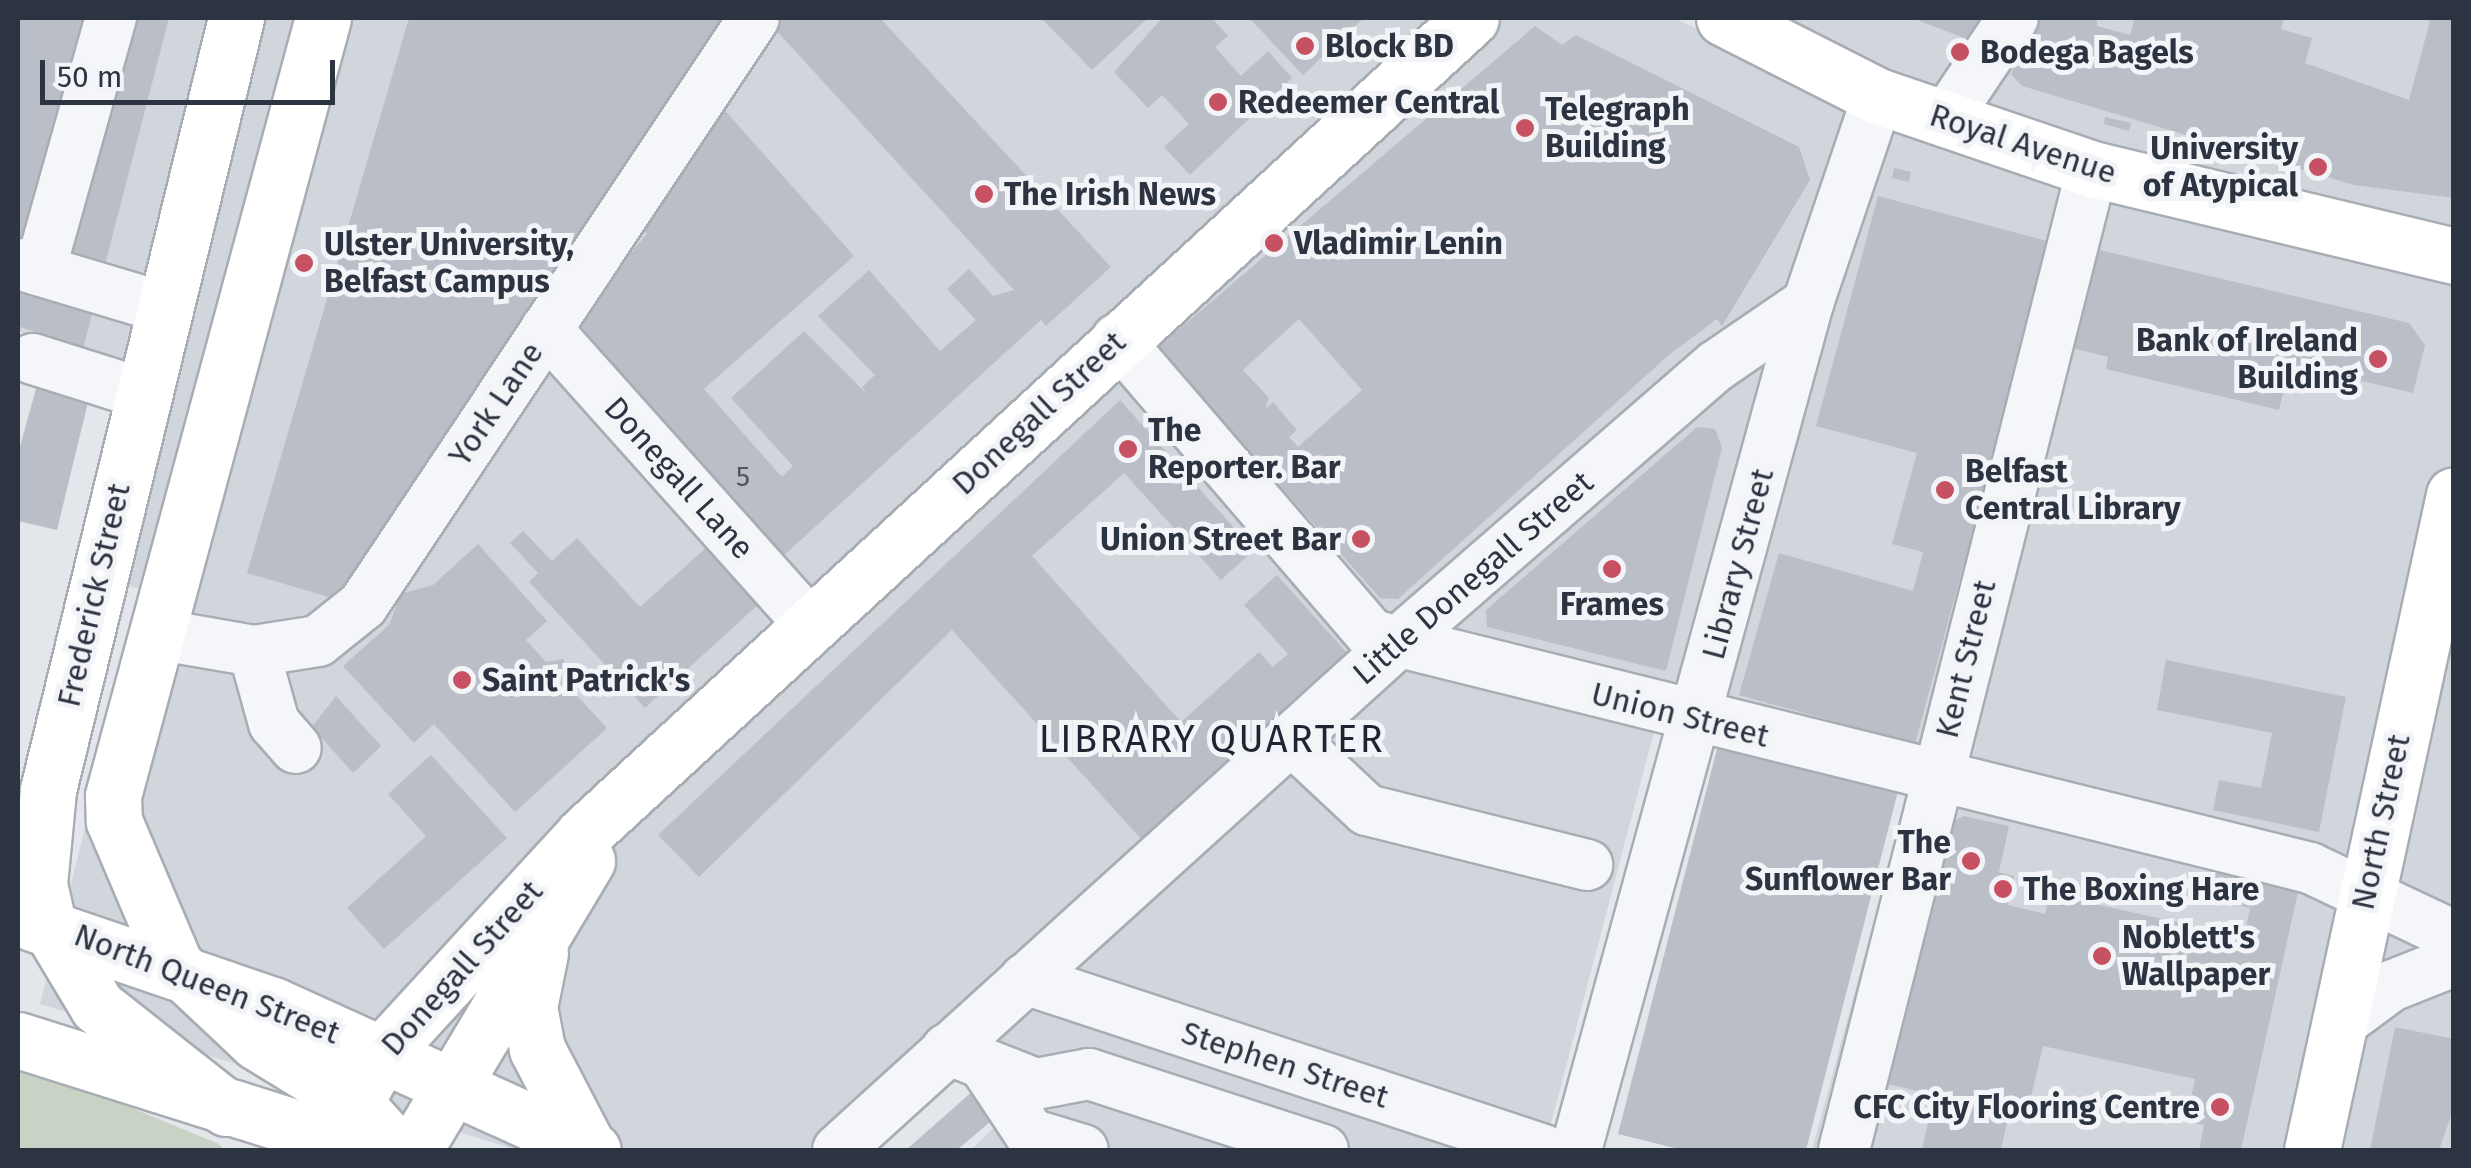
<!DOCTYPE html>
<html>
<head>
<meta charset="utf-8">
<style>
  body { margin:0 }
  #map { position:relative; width:2471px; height:1168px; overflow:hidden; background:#e3e6ea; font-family:"Fira Sans",sans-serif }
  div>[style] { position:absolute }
  .built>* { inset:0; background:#d1d5dc }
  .green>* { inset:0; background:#c8d3c5 }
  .building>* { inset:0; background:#babfc7 }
  .roads { filter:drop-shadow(2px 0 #a8adb4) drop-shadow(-2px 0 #a8adb4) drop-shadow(0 2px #a8adb4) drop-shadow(0 -2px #a8adb4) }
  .minor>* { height:50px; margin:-25px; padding:0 25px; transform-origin:25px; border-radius:25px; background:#f5f6f9 }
  .major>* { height:55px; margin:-27.5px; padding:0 27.5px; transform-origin:27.5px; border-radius:27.5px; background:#fff }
  .dots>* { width:28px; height:28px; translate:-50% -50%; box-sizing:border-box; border:5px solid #f2f4f7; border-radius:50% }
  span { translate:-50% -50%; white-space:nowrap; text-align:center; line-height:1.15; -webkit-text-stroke:10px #f2f4f7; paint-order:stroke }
  .number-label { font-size:28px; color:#505662 }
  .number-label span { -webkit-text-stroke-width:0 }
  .poi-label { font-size:32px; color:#2c3341; font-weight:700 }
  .left { translate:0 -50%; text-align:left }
  .right { translate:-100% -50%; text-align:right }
  .street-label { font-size:32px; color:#2c3341 }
  .quarter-label { font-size:38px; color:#1e2432; letter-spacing:2.5px }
  .frame { position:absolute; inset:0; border:20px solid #2c3341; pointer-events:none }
  .scale { position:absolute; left:40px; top:60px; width:295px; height:45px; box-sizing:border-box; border:5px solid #2c3341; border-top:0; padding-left:12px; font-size:30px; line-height:35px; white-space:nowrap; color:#2c3341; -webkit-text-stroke:8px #f2f4f7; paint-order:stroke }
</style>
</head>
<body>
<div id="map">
  <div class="built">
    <div style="clip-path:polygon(18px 18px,1674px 18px,1910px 127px,2453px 286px,2453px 1150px,1812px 1150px,1918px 758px,1666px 686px,1544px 1150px,971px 1150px,1005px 1117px,960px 1063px,858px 1150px,517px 1150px,40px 1004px,146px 591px,98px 576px,145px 377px,18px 331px)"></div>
    <div style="clip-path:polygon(1768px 18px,2453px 18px,2453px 255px,1909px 88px)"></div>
  </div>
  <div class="green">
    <div style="clip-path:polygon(18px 1061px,219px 1144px,224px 1150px,18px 1150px)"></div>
  </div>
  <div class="building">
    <div style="clip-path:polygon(18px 18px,169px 18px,83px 349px,18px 326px)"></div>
    <div style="clip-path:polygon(409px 18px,747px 18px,349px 603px,247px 573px)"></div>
    <div style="clip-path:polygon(781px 18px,880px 18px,1111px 267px,1046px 326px,1041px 320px,781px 558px,575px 319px,647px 234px,638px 225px,720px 105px,854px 256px,704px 389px,782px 477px,793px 466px,731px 398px,804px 331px,867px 394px,862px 387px,875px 375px,818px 316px,869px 270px,940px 351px,976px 320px,947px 289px,969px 269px,993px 296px,1014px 290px,774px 28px)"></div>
    <div style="clip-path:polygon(1041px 18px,1148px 18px,1092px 70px)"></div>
    <div style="clip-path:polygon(1162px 18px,1212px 18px,1228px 36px,1215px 47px,1241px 76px,1268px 51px,1292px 78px,1190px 175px,1164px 147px,1189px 124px,1162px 95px,1148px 108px,1114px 72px)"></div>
    <div style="clip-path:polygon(1249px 18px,1364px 18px,1303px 75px)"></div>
    <div style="clip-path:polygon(1912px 18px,1992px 18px,1967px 39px)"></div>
    <div style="clip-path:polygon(2035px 18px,2097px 18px,2097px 26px,2130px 35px,2135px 18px,2284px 18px,2281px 29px,2312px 38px,2305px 63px,2409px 100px,2430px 21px,2421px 18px,2454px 18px,2454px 198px,2354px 185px,2022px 86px,2011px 74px)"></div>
    <div style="clip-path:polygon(evenodd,1535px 26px,1562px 45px,1576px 35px,1799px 147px,1810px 180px,1722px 326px,1717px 319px,1670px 354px,1398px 599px,1380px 598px,1157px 348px,1535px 26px,1299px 319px,1362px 390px,1298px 447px,1289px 437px,1297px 430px,1273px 402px,1265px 409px,1269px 398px,1243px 370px,1299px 319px)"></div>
    <div style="clip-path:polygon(2105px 117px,2131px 123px,2129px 131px,2104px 124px)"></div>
    <div style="clip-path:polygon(1894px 168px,1911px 172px,1909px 182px,1892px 178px)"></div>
    <div style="clip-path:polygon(1878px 196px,2051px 242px,1915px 744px,1739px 695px,1779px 553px,1913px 591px,1923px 552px,1892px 544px,1917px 453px,1816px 426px)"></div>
    <div style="clip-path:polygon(2091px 248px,2409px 323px,2425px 345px,2413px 393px,2290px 364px,2279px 410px,2106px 369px,2108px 357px,2068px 347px)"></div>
    <div style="clip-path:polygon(37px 385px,89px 398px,57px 530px,18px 521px,18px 454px)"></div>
    <div style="clip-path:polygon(1120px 400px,1254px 550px,1221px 580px,1124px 473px,1032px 556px,1181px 722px,1259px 652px,1273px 667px,1288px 654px,1244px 605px,1277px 575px,1347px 653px,1141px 839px,952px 630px,699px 877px,658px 835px)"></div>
    <div style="clip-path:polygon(1697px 427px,1715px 429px,1722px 448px,1666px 671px,1487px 627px,1486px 610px)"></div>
    <div style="clip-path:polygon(523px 531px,552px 561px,577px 538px,640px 607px,709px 545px,761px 602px,645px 708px,529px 582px,538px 573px,510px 543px)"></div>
    <div style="clip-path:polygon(478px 544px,547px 621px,526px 640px,546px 662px,564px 659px,566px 684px,607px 728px,515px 812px,434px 724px,414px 743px,343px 666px,389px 625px,401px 594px,433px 585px)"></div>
    <div style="clip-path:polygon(2166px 660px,2346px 697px,2319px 832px,2213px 810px,2219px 780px,2261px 788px,2272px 733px,2157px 710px)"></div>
    <div style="clip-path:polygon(336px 696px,381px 746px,353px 773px,312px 727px)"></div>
    <div style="clip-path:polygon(1718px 745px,1898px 791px,1806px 1150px,1683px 1150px,1618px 1134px)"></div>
    <div style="clip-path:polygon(431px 755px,507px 838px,384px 949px,347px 908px,426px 836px,388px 794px)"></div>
    <div style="clip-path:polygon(1964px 816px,2009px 826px,1999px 872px,2014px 876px,2008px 905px,2045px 914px,2049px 894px,2244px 937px,2250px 908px,2210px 899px,2216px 872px,2298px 892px,2241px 1150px,2199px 1150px,2204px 1125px,2186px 1122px,2195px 1079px,2043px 1046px,2026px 1117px,2009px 1113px,2001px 1150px,1922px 1150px,1934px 1095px,1889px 1084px,1950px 823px)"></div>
    <div style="clip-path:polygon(2395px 1027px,2454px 1039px,2454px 1108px,2440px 1147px,2448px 1150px,2370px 1150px)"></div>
    <div style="clip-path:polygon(974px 1090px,997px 1116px,957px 1150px,906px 1150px)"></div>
  </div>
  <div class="roads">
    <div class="minor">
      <div style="left:1944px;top:121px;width:124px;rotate:-56.2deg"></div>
      <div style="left:18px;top:264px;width:149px;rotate:16.7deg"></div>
      <div style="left:40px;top:270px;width:262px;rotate:-74.3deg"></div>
      <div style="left:546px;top:329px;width:399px;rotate:48.2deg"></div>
      <div style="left:1117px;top:339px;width:391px;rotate:49.3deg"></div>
      <div style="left:1372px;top:635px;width:967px;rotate:13.95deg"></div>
      <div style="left:2310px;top:868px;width:159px;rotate:25.3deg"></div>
      <div style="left:33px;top:359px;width:113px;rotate:17.5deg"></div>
      <div style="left:156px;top:634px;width:99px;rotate:9.8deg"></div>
      <div style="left:254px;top:651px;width:65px;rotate:-8.9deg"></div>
      <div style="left:318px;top:641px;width:58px;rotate:-38.7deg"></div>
      <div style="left:363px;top:605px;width:705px;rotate:-56.33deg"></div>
      <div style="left:254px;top:651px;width:75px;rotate:74.5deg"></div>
      <div style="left:274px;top:723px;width:33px;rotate:49deg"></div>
      <div style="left:1291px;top:739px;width:104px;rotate:43.1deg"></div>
      <div style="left:1367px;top:810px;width:227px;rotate:14deg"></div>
      <div style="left:1025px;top:979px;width:546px;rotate:18.24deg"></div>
      <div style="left:2338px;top:1025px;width:66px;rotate:-36.3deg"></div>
      <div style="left:2391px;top:986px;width:68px;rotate:-21.6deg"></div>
      <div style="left:947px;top:1049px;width:96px;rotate:21.5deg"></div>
      <div style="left:1036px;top:1084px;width:54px;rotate:-10.7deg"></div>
      <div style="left:1089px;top:1074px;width:246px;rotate:18deg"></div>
      <div style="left:987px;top:1069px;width:78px;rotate:56.5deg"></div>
      <div style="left:1030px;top:1134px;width:55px;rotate:16.8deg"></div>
      <div style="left:838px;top:1150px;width:753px;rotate:-42.2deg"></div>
      <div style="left:1396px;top:644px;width:424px;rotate:-41deg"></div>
      <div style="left:1716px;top:366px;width:112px;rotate:-34.4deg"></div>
      <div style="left:1576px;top:1150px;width:878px;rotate:-74.68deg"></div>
      <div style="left:1808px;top:303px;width:219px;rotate:-71.3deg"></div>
      <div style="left:1844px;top:1150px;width:1012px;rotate:-75.81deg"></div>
    </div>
    <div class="major">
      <div style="left:323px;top:18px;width:806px;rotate:105.11deg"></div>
      <div style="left:113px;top:796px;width:25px;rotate:88deg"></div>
      <div style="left:114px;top:821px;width:156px;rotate:67deg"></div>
      <div style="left:175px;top:965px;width:112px;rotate:43.2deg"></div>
      <div style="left:257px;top:1042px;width:113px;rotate:31.6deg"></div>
      <div style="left:353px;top:1101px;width:66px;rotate:48.1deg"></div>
      <div style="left:1724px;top:18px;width:173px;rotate:26.9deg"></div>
      <div style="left:1878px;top:96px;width:226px;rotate:18.8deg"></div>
      <div style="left:2092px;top:169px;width:372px;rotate:13.5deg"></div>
      <div style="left:32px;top:923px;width:255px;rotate:18.8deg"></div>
      <div style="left:273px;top:1005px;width:351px;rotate:24.4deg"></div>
      <div style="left:540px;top:953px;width:55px;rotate:101.5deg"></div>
      <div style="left:529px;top:1007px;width:43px;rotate:79.2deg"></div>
      <div style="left:537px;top:1049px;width:113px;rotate:62.5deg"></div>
      <div style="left:18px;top:1040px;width:366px;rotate:17.5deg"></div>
      <div style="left:226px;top:1108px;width:164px;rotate:-141.7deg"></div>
      <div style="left:97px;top:1006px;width:96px;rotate:-120.9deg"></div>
      <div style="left:48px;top:924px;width:41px;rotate:-102.7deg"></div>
      <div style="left:39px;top:884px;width:94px;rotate:-84.5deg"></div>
      <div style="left:48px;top:790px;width:795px;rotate:-76.31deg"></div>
      <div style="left:328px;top:1150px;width:110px;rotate:-60.6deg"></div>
      <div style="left:382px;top:1054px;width:299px;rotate:-47.4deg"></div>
      <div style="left:584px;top:834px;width:1205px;rotate:-42.61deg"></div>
      <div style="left:414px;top:1150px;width:337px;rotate:-59.1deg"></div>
      <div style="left:2312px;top:1150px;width:670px;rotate:-77.77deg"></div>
    </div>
  </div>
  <div class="dots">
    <div style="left:1305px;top:46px;background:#c65162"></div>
    <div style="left:1960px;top:52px;background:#c65162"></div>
    <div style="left:1218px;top:102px;background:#c65162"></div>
    <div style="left:1525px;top:128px;background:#c65162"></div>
    <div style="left:2318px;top:167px;background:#c65162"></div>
    <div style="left:984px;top:194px;background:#c65162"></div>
    <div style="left:1274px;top:243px;background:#c65162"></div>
    <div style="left:304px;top:263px;background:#c65162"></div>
    <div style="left:2378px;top:359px;background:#c65162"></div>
    <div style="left:1128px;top:449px;background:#c65162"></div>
    <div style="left:1945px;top:490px;background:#c65162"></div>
    <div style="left:1361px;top:539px;background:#c65162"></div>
    <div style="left:1612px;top:569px;background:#c65162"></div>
    <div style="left:462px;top:680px;background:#c65162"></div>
    <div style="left:1971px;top:861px;background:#c65162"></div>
    <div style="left:2003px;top:889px;background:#c65162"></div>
    <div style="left:2102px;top:956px;background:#c65162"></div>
    <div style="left:2220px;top:1107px;background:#c65162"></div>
  </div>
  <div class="number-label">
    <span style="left:743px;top:477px">5</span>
  </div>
  <div class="poi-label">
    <span class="left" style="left:1325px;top:46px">Block BD</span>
    <span class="left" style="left:1980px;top:52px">Bodega Bagels</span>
    <span class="left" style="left:1238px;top:102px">Redeemer Central</span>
    <span class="left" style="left:1545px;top:128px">Telegraph<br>Building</span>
    <span class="right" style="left:2298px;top:167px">University<br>of Atypical</span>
    <span class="left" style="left:1004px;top:194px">The Irish News</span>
    <span class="left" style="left:1294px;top:243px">Vladimir Lenin</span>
    <span class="left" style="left:324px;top:263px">Ulster University,<br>Belfast Campus</span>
    <span class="right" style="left:2358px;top:359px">Bank of Ireland<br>Building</span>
    <span class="left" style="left:1148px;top:449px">The<br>Reporter. Bar</span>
    <span class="left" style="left:1965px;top:490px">Belfast<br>Central Library</span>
    <span class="right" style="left:1341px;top:539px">Union Street Bar</span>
    <span style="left:1612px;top:604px">Frames</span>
    <span class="left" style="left:482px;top:680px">Saint Patrick's</span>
    <span class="right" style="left:1951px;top:861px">The<br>Sunflower Bar</span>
    <span class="left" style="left:2023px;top:889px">The Boxing Hare</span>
    <span class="left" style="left:2122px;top:956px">Noblett's<br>Wallpaper</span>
    <span class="right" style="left:2200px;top:1107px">CFC City Flooring Centre</span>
  </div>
  <div class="street-label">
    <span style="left:2023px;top:144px;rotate:18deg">Royal Avenue</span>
    <span style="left:496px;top:404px;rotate:-56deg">York Lane</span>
    <span style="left:1039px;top:413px;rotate:-43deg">Donegall Street</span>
    <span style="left:679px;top:478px;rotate:48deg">Donegall Lane</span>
    <span style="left:1738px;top:564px;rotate:-75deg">Library Street</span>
    <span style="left:1473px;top:578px;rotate:-41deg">Little Donegall Street</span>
    <span style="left:94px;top:595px;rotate:-77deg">Frederick Street</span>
    <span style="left:1966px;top:659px;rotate:-76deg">Kent Street</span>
    <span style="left:1680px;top:715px;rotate:14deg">Union Street</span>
    <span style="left:2381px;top:822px;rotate:-78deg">North Street</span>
    <span style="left:462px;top:968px;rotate:-48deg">Donegall Street</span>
    <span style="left:207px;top:984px;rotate:21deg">North Queen Street</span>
    <span style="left:1285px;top:1065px;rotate:18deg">Stephen Street</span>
  </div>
  <div class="quarter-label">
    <span style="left:1212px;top:740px">LIBRARY QUARTER</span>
  </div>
  <div class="frame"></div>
  <div class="scale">50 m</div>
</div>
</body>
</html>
